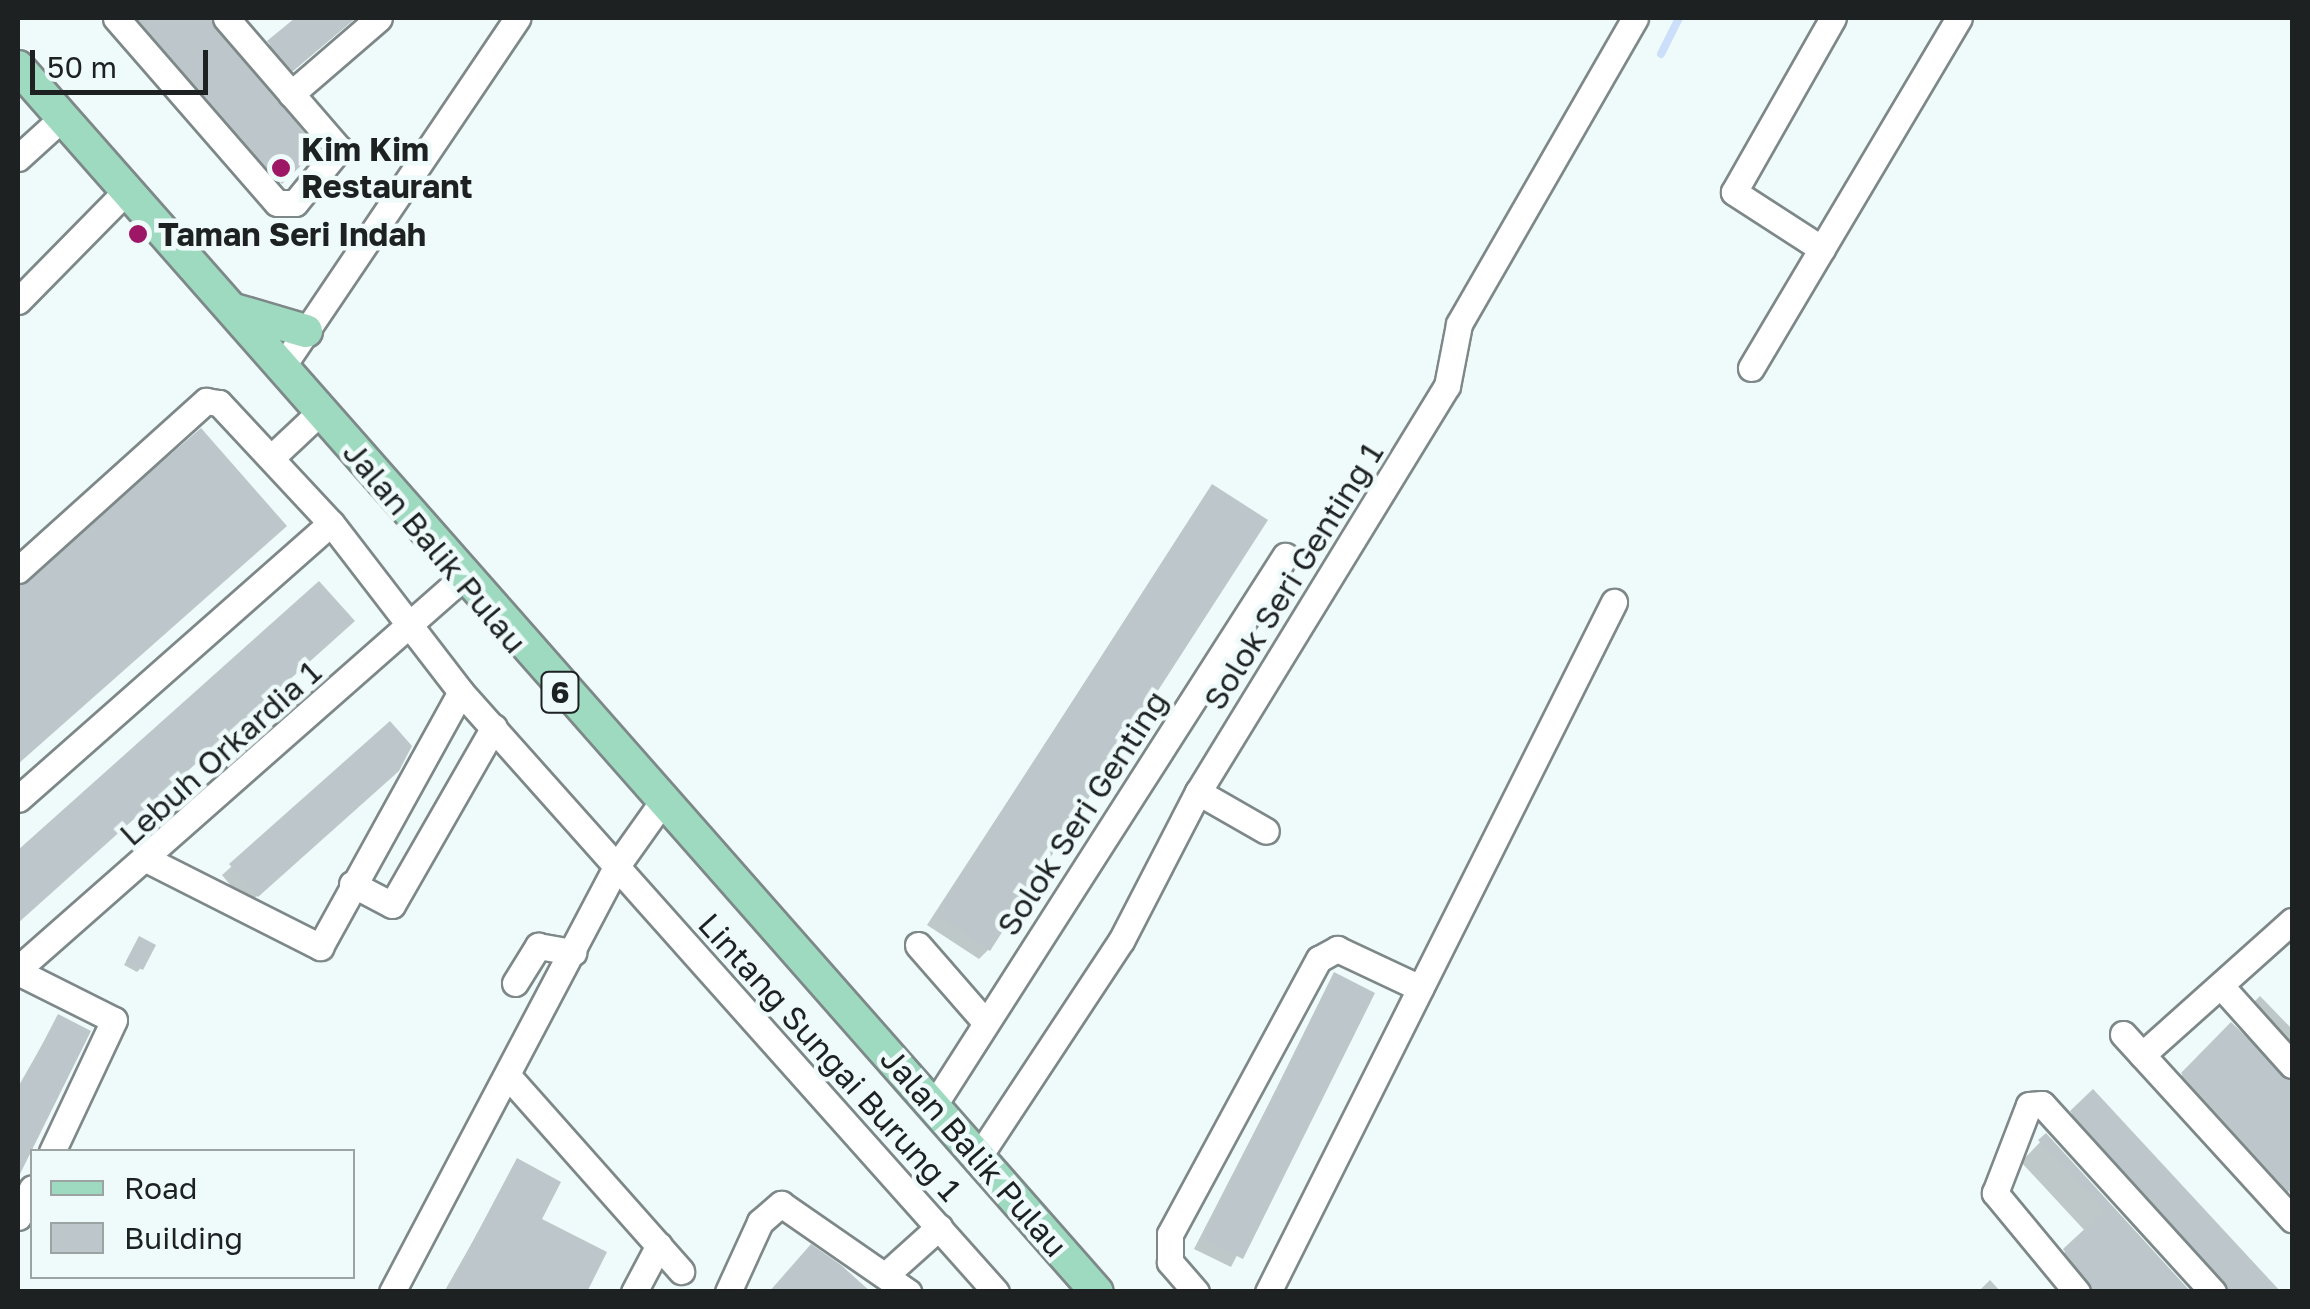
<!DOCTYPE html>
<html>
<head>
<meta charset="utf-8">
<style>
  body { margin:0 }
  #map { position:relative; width:2310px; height:1309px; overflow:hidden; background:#effafa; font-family:"Golos Text",sans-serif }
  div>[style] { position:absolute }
  .shadow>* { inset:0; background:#0003 }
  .stream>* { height:8px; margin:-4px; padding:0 4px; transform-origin:4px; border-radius:4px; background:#ccdffa }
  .building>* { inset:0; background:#bdc7cb }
  .roads { filter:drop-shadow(2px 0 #7e8888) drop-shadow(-2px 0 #7e8888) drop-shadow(0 2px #7e8888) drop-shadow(0 -2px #7e8888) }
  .minor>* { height:25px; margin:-12.5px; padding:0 12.5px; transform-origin:12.5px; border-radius:12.5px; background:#fff }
  .major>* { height:32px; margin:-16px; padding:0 16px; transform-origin:16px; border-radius:16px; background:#9edabf }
  .dots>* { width:28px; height:28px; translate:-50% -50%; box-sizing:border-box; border:5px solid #effafa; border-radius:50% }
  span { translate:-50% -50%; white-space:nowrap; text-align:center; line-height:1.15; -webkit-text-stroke:9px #effafa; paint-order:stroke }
  .shield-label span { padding:2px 8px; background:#effafa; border:2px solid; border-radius:8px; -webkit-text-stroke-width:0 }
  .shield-label { font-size:30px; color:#1d2121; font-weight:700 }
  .poi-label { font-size:32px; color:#1d2121; font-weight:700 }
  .left { translate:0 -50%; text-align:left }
  .street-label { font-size:32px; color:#1d2121 }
  .frame { position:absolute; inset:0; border:20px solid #1d2121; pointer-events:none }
  .legend { position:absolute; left:30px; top:1149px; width:325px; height:130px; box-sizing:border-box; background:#effafa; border:2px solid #9ba3a3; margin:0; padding:12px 18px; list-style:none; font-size:30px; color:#1d2121 }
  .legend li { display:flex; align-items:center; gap:20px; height:50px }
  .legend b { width:50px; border:2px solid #9ba3a3 }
  .scale { position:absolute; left:30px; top:50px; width:178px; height:45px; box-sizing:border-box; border:5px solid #1d2121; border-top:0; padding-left:12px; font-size:30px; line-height:35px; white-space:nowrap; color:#1d2121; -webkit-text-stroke:8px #effafa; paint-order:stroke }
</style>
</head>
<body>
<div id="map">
  <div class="shadow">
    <div style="clip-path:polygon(101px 18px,209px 18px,247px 65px,299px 18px,356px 18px,268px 92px,314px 149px,261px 201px)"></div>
    <div style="clip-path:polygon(200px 431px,274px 535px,18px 762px,18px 589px)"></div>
    <div style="clip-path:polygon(1212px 487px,988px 950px,979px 959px,927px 925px)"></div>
    <div style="clip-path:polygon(390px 725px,386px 780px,247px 905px,222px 875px)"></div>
    <div style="clip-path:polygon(136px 944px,141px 968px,137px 972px,124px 965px)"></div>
    <div style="clip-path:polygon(1335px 975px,1372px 994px,1231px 1267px,1194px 1249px)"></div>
    <div style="clip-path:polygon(2260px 996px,2292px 1029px,2287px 1233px,2163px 1094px,2231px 1025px,2286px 1075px,2236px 1020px)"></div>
    <div style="clip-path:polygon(58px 1017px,87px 1032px,18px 1169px,18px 1087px)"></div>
    <div style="clip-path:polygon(2093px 1093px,2278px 1292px,2195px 1292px,2052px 1132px)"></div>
    <div style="clip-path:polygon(2046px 1136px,2187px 1292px,2062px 1292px,2045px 1271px,2086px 1232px,2021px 1162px)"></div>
    <div style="clip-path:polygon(518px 1162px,538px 1220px,584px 1292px,444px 1292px)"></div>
    <div style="clip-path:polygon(1990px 1280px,2001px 1292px,1978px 1292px)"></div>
  </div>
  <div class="stream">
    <div style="left:1661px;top:54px;width:40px;rotate:-63.4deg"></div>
  </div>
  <div class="building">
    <div style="clip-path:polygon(137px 18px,210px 18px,318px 149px,282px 184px)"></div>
    <div style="clip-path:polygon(295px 18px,355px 18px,293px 71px,267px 41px)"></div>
    <div style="clip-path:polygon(201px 428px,287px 526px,18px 764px,18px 586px)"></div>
    <div style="clip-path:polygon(1212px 484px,1268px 520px,990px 951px,935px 915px)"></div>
    <div style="clip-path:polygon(319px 581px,355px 621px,18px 923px,18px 850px)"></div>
    <div style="clip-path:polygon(390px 721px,412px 746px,399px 771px,258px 897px,229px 864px)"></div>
    <div style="clip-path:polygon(139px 936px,156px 945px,143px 970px,126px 961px)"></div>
    <div style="clip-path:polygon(1334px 972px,1375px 993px,1243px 1259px,1202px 1239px)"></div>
    <div style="clip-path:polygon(58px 1014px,91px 1031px,18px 1178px,18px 1091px)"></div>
    <div style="clip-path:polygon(2231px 1022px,2292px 1081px,2292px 1195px,2181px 1073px)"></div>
    <div style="clip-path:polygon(2093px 1089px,2281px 1292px,2229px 1292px,2070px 1111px)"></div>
    <div style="clip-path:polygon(2046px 1133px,2191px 1292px,2093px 1292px,2063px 1249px,2104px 1211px,2038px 1140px)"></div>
    <div style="clip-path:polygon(517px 1158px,561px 1182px,542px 1219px,607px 1252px,587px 1292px,446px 1292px)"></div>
    <div style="clip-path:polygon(811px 1244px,841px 1265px,871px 1292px,769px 1292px)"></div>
  </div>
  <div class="roads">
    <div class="minor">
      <div style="left:116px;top:18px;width:245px;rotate:49deg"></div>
      <div style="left:277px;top:203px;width:18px"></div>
      <div style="left:295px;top:203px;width:70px;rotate:-50.8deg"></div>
      <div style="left:339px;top:149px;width:173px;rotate:-130.8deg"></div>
      <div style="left:291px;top:94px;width:116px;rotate:-40.8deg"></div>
      <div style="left:18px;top:158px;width:58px;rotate:-42.2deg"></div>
      <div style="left:1822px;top:249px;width:105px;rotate:-147.1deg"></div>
      <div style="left:1734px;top:192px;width:200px;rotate:-60.4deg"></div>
      <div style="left:18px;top:301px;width:154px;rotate:-45.5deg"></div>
      <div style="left:282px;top:367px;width:421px;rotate:-56deg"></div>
      <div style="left:1751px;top:368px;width:407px;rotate:-59.3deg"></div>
      <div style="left:272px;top:457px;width:66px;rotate:-43.2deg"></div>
      <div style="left:18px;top:570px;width:253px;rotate:-42deg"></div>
      <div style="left:206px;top:401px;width:13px;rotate:9deg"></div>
      <div style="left:219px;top:403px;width:164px;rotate:47deg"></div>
      <div style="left:331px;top:523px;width:213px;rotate:52.4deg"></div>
      <div style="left:461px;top:692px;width:804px;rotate:48.28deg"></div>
      <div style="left:1198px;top:792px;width:78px;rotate:29.8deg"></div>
      <div style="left:18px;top:799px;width:417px;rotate:-41.4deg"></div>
      <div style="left:150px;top:861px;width:191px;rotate:26.8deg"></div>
      <div style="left:320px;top:947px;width:291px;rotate:-61.1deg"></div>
      <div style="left:352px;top:884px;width:45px;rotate:27.7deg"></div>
      <div style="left:392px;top:905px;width:205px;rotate:-60.2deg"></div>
      <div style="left:918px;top:945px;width:103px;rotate:48.9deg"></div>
      <div style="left:18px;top:969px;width:590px;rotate:-41.36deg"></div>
      <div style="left:18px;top:972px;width:107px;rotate:26.6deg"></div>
      <div style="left:114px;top:1020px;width:146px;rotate:115.2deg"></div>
      <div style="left:515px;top:983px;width:44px;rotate:-58.1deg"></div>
      <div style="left:538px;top:946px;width:36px;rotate:10deg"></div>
      <div style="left:2221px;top:986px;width:106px;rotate:48.1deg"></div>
      <div style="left:2123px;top:1034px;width:251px;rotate:47.6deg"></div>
      <div style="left:2142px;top:1055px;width:201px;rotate:-41.8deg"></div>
      <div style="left:508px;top:1076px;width:261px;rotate:48.4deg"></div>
      <div style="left:934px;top:1105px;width:652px;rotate:-57.41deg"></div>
      <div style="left:979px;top:1156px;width:258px;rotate:-56.6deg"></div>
      <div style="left:1121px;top:941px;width:168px;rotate:-62.7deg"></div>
      <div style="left:1198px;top:792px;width:476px;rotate:-58.5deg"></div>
      <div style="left:1447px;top:386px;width:63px;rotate:-79deg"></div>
      <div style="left:1459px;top:324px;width:353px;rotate:-60.1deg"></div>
      <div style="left:18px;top:1217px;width:32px;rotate:-64deg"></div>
      <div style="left:890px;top:1271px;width:66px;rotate:-41.9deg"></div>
      <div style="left:392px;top:1292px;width:480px;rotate:-62.2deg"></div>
      <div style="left:616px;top:867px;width:76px;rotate:-54.6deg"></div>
      <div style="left:634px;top:1292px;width:53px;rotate:-62deg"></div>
      <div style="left:728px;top:1292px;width:77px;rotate:-65.4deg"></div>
      <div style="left:760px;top:1222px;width:28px;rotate:-41deg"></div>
      <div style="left:781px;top:1204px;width:155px;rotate:34.7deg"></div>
      <div style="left:1196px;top:1292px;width:40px;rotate:-131deg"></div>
      <div style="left:1170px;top:1262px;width:28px;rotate:-90deg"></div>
      <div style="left:1170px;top:1234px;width:313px;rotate:-61.6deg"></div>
      <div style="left:1319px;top:959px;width:21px;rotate:-29deg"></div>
      <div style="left:1337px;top:949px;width:92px;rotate:25.2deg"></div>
      <div style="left:1268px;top:1292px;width:772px;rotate:-63.37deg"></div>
      <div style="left:2077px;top:1292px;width:129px;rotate:-129.6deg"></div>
      <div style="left:1995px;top:1193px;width:94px;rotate:-68.9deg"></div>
      <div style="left:2029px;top:1105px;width:13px;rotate:-4deg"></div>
      <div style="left:2042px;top:1104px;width:254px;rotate:47.7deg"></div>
    </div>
    <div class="major">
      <div style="left:18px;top:67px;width:1632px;rotate:48.63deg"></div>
      <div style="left:238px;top:311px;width:71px;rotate:16.4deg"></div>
    </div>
  </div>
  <div class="dots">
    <div style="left:281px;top:168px;background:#9e1666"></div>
    <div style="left:138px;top:234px;background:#9e1666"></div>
  </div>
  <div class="shield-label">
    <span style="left:560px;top:692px">6</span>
  </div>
  <div class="poi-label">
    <span class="left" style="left:301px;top:168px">Kim Kim<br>Restaurant</span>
    <span class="left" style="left:158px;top:234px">Taman Seri Indah</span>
  </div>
  <div class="street-label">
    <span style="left:435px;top:547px;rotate:50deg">Jalan Balik Pulau</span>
    <span style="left:1293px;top:576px;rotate:-58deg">Solok Seri Genting 1</span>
    <span style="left:220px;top:753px;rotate:-42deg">Lebuh Orkardia 1</span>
    <span style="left:1082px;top:813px;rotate:-57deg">Solok Seri Genting</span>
    <span style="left:830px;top:1057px;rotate:48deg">Lintang Sungai Burung 1</span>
    <span style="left:974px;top:1152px;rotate:49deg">Jalan Balik Pulau</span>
  </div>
  <div class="frame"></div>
  <ul class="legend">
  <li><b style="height:12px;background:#9edabf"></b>Road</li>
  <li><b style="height:28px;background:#bdc7cb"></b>Building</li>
  </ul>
  <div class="scale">50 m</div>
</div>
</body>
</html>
